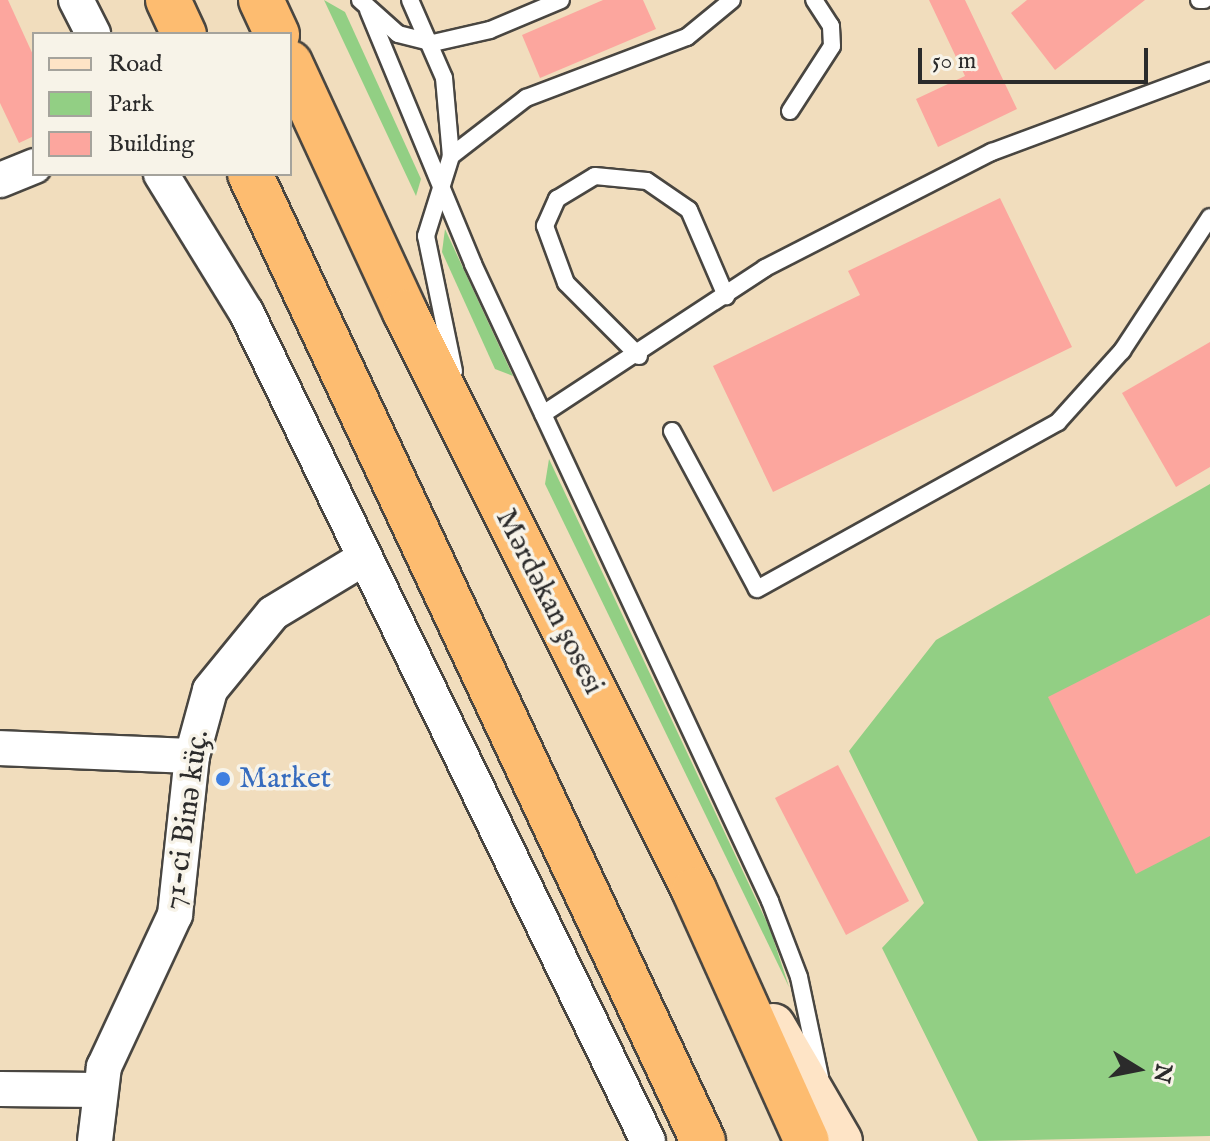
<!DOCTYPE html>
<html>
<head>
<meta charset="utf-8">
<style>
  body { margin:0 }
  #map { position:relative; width:1210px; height:1141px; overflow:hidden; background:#f1ddbd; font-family:"IM FELL English",serif }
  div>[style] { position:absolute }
  .green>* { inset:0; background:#92cf84 }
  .building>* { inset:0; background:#fca69e }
  .roads { filter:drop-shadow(2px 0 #494641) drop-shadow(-2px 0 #494641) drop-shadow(0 2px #494641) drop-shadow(0 -2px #494641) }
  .lane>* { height:16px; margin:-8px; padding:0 8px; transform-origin:8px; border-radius:8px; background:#fff }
  .street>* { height:34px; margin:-17px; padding:0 17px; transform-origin:17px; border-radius:17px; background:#fff }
  .secondary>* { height:44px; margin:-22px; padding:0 22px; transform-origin:22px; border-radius:22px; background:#fee4c6 }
  .highway>* { height:44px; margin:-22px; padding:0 22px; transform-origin:22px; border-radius:22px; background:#fdbc70 }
  .dots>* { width:22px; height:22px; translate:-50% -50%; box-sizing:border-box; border:4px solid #f7f3e8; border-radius:50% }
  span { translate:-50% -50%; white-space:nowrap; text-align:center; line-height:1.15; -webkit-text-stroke:7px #f7f3e8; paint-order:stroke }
  .street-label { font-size:30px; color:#2b2b2b }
  .shop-label { font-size:30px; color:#366cbe }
  .left { translate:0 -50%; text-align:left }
  .legend { position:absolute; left:32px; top:32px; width:260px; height:144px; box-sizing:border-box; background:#f7f3e8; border:2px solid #a5a39c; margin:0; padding:10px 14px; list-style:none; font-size:24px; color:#2b2b2b }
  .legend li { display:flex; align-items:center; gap:16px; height:40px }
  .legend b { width:40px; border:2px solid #a5a39c }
  .north { position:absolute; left:1098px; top:1029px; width:80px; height:80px; -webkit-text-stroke:6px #f7f3e8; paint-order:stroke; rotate:100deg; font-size:22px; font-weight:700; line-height:32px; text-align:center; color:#2b2b2b }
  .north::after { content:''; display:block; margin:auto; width:28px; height:36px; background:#2b2b2b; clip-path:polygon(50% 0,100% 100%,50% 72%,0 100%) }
  .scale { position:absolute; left:918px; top:48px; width:230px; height:36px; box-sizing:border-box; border:4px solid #2b2b2b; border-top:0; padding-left:10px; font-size:24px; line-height:28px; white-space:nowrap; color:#2b2b2b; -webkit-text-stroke:6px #f7f3e8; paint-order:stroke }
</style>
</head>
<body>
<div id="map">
  <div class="green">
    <div style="clip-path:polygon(324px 0,345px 12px,421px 179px,416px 196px)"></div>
    <div style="clip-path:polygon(445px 229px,513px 376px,495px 369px,442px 252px)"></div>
    <div style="clip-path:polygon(549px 459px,770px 929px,789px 987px,545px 484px)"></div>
    <div style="clip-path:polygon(1210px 484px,1210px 1136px,978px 1141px,882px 948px,924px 903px,849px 751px,936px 640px)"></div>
  </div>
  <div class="building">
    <div style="clip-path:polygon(0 0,8px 0,34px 57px,34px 136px,19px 143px,0 103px)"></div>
    <div style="clip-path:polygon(603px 0,643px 0,656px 29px,540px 78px,522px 35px)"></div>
    <div style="clip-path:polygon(929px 0,965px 0,1017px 109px,938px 147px,916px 99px,965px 76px)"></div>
    <div style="clip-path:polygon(1027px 0,1145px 0,1055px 70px,1011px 13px)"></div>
    <div style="clip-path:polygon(1000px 198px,1072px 347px,773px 492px,713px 366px,860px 295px,848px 271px)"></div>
    <div style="clip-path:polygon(1210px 342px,1210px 467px,1176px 487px,1122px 393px)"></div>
    <div style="clip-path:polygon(1210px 615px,1210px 836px,1136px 874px,1048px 697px)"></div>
    <div style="clip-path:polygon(838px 765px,909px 901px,846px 935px,775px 798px)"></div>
  </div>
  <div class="roads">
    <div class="lane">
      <div style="left:360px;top:0;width:51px;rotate:41.8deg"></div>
      <div style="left:398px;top:34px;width:36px;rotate:14deg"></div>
      <div style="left:433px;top:43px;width:58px;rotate:-12.8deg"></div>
      <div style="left:490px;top:30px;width:77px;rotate:-22.9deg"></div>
      <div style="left:410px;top:0;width:85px;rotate:66.4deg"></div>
      <div style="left:444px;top:78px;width:78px;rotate:84.9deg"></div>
      <div style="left:1199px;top:0;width:5px"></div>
      <div style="left:368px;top:10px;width:275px;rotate:67.5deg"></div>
      <div style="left:473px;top:264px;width:703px;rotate:65deg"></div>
      <div style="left:770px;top:901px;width:81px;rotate:69.1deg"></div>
      <div style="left:799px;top:977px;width:102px;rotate:78.1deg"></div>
      <div style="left:790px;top:111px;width:77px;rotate:-57.1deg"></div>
      <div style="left:832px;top:46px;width:20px;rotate:-93deg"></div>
      <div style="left:831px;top:26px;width:31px;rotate:-123deg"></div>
      <div style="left:639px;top:356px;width:103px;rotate:-135deg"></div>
      <div style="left:566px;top:283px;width:61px;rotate:-110.2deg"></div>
      <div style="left:545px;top:226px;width:30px;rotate:-66deg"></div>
      <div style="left:557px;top:199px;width:44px;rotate:-31.2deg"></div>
      <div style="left:595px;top:176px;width:52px;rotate:5.5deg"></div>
      <div style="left:647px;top:181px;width:51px;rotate:34.6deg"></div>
      <div style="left:689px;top:210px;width:94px;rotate:66.7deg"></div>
      <div style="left:454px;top:371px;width:138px;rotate:-101.7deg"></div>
      <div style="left:426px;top:236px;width:84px;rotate:-72.6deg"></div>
      <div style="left:451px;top:156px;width:95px;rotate:-37.7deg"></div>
      <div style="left:526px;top:98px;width:172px;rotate:-20.8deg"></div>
      <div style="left:687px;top:37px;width:58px;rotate:-39.4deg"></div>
      <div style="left:543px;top:414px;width:266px;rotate:-33.3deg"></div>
      <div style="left:765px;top:268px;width:255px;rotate:-27.1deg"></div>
      <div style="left:992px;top:152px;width:233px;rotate:-20.4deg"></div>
      <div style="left:672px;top:431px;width:179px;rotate:61.7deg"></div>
      <div style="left:757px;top:589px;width:344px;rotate:-29deg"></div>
      <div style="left:1058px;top:422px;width:96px;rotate:-48deg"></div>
      <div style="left:1122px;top:351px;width:160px;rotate:-56.7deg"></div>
    </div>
    <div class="street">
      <div style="left:76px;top:0;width:38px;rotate:63deg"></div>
      <div style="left:161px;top:174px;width:162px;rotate:58.4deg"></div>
      <div style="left:246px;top:312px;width:921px;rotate:64.13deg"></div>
      <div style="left:0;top:180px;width:37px;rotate:-22deg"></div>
      <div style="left:0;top:748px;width:192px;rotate:2.4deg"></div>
      <div style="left:0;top:1089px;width:98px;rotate:0.6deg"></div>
      <div style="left:95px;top:1141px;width:75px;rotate:-83.1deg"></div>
      <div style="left:104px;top:1067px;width:168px;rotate:-65deg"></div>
      <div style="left:175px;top:915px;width:160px;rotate:-83.9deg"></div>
      <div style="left:192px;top:756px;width:68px;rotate:-74.7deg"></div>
      <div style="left:210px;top:690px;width:99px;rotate:-50.7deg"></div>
      <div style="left:273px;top:613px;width:106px;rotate:-31.1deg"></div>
    </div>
    <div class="secondary">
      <div style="left:773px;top:1026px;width:133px;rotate:59.8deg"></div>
    </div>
    <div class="highway">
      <div style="left:168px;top:0;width:38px;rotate:65deg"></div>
      <div style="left:261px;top:0;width:38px;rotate:65deg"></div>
      <div style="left:290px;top:63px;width:274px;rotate:65.2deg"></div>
      <div style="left:405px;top:312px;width:646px;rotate:63.43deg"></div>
      <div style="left:694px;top:890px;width:275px;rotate:65.8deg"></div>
      <div style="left:250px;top:174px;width:1068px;rotate:64.9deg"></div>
    </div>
  </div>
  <div class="dots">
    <div style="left:223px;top:779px;background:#3f7fe0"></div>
  </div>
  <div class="street-label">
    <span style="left:549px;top:602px;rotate:63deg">Mərdəkan şosesi</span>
    <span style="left:187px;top:820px;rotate:-82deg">71-ci Binə küç.</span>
  </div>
  <div class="shop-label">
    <span class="left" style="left:239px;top:779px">Market</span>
  </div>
  <ul class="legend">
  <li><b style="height:10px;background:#fee4c6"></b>Road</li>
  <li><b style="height:22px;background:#92cf84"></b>Park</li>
  <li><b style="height:22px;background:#fca69e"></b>Building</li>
  </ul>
  <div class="north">N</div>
  <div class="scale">50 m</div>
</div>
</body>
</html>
